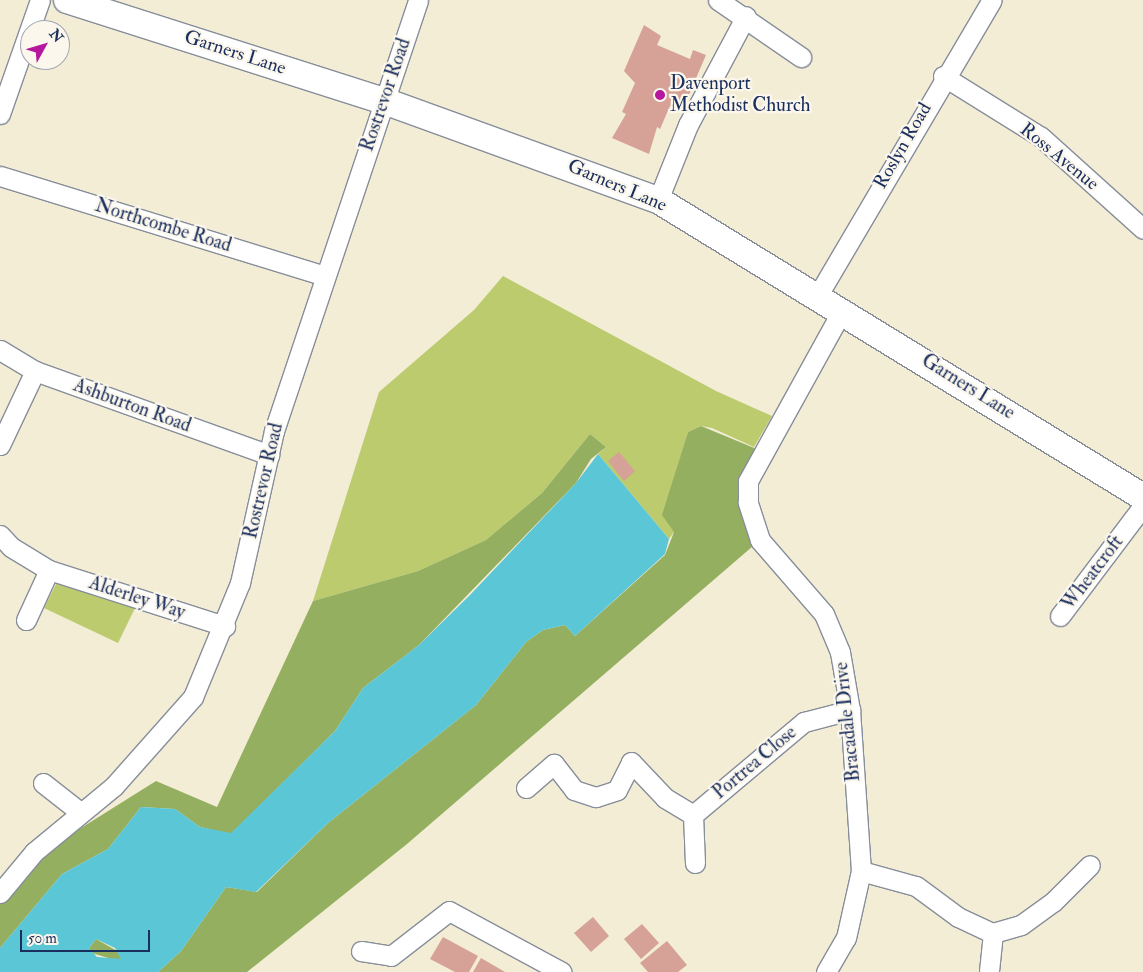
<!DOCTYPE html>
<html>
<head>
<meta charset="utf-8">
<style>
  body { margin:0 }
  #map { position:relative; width:1143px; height:972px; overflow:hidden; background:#f3edd6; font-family:"IM FELL Double Pica",serif }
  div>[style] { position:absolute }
  .green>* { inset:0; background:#bbcb6d }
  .forest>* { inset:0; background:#94af60 }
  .water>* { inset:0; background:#5bc6d6 }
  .building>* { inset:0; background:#d6a196 }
  .roads { filter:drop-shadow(1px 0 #878e9a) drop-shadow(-1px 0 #878e9a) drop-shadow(0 1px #878e9a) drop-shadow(0 -1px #878e9a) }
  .street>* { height:19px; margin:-9.5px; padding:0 9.5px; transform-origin:9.5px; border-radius:9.5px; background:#fff }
  .secondary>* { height:26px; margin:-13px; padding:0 13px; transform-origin:13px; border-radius:13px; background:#fff }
  .dots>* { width:14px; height:14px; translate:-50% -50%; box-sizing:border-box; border:2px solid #fbf7ec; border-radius:50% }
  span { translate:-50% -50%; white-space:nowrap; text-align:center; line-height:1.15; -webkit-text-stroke:4.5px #fbf7ec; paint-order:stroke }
  .street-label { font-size:19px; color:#1b2f5e }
  .poi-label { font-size:19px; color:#1b2f5e }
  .left { translate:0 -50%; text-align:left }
  .north { position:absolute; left:20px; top:20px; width:50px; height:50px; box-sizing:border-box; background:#fbf7ec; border:1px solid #a1a7b3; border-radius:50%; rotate:51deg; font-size:14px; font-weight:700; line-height:20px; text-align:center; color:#1b2f5e }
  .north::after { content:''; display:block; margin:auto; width:18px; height:22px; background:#b5179e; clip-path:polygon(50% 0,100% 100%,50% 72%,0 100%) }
  .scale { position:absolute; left:20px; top:930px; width:130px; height:22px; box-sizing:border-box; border:2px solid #1b2f5e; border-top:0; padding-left:6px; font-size:15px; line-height:18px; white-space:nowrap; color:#1b2f5e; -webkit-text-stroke:4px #fbf7ec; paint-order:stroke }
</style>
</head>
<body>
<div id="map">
  <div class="green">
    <div style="clip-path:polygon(503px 276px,716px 391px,772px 416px,754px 447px,712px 428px,701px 426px,688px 432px,676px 472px,674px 532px,669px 539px,598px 454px,606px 447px,590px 434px,542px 493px,486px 540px,418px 571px,313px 601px,379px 392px,474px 310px)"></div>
    <div style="clip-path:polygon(59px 578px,137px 604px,118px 643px,44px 608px)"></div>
  </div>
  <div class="forest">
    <div style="clip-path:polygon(701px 426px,764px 452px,748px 481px,760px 540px,407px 844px,247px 972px,158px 972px,181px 951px,226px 887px,257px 892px,328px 823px,476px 705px,526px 642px,543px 630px,565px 625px,575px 636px,665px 555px,674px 532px,662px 515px,688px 432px)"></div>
    <div style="clip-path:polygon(590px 434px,606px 447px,591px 459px,576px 483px,419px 645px,363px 688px,335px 731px,231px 834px,200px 827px,175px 809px,141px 807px,108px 849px,62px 874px,0 948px,0 900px,38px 855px,156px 781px,217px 807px,313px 601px,418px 571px,486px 540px,542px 493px)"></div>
    <div style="clip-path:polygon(96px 939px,119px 952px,125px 972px,118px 961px,92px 953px,89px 948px)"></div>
  </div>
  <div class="water">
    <div style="clip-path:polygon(evenodd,598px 454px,669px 539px,665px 554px,575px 636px,565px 625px,543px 630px,526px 642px,476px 705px,328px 823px,256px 892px,226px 887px,181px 951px,158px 972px,0 972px,0 948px,62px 874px,108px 849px,141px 807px,175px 809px,200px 827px,231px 833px,335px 731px,363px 688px,419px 645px,470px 595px,576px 483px,598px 454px,96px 939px,115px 948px,121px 959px,97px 957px,89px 948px,96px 939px)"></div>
  </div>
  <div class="building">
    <div style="clip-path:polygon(644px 25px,661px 36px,657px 45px,690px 59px,693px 50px,706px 55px,682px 111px,670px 106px,660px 129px,657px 127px,649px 154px,612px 138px,626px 114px,622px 112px,635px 83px,624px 71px)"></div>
    <div style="clip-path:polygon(619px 452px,635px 471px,624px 481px,608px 461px)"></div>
    <div style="clip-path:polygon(593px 917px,609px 936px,591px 952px,574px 933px)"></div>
    <div style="clip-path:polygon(642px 924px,659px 943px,641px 959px,624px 939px)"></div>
    <div style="clip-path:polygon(443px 937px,478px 956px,469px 972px,455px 972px,430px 959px)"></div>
    <div style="clip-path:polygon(667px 941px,687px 965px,678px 972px,648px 972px,640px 963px)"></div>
    <div style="clip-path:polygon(481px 958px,505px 972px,473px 972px)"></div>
  </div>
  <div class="roads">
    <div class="street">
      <div style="left:718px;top:0;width:101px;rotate:34.5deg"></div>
      <div style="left:943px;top:76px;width:115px;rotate:31.9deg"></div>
      <div style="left:1041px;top:137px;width:137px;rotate:42deg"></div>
      <div style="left:0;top:114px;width:121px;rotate:-70.7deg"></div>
      <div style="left:0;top:176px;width:340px;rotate:17.1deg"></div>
      <div style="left:658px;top:200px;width:81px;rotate:-68.2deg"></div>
      <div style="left:688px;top:125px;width:123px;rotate:-62deg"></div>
      <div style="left:818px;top:295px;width:342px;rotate:-59.5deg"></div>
      <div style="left:0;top:350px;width:41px;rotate:31deg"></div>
      <div style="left:35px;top:371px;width:249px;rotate:19.7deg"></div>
      <div style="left:0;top:445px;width:82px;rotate:-64.7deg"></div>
      <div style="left:0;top:535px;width:16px;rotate:47deg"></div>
      <div style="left:11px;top:547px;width:44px;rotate:31.2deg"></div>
      <div style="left:49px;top:570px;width:185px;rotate:17.7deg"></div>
      <div style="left:1060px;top:616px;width:138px;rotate:-53deg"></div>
      <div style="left:26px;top:620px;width:55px;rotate:-65.3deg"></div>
      <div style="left:43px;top:783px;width:47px;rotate:38.1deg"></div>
      <div style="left:526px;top:788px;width:37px;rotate:-41deg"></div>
      <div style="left:554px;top:764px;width:33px;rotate:52deg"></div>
      <div style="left:574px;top:790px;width:23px;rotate:18deg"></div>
      <div style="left:596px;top:797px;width:22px;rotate:-18deg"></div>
      <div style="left:617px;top:790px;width:31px;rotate:-63deg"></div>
      <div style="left:631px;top:762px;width:50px;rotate:46.6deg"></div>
      <div style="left:665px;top:798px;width:33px;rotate:31deg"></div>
      <div style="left:695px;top:863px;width:48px;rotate:-92.4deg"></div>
      <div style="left:693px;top:815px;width:145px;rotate:-40deg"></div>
      <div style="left:804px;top:722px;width:48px;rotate:-14.6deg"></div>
      <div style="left:861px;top:871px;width:57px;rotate:15.3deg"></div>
      <div style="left:916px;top:886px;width:52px;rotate:36.4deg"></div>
      <div style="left:958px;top:917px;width:38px;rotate:25deg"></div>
      <div style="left:993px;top:933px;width:29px;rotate:-16deg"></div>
      <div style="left:1021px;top:925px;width:39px;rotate:-36deg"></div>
      <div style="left:1053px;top:902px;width:52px;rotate:-45deg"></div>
      <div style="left:0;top:893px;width:53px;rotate:-50.3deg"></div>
      <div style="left:34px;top:852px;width:104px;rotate:-39.5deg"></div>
      <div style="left:114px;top:786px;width:119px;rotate:-48.4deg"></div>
      <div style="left:193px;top:697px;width:123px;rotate:-67.6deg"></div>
      <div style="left:240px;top:583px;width:156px;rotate:-77.4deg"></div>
      <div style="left:274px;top:431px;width:454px;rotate:-71.5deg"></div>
      <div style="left:361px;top:951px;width:30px;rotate:9deg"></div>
      <div style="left:391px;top:956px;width:73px;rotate:-37.8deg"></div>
      <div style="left:449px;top:911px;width:128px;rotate:28.4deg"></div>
      <div style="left:989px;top:971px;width:38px;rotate:-84deg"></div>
      <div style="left:826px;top:972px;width:39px;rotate:-60deg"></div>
      <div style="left:846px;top:938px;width:69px;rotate:-77.4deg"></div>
      <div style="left:861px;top:871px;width:161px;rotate:-93.9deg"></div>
      <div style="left:850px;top:710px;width:59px;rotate:-99.8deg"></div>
      <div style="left:840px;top:652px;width:41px;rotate:-112.8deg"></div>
      <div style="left:824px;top:614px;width:98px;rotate:-130.9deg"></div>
      <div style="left:760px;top:540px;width:40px;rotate:-108deg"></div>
      <div style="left:748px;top:502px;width:21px;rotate:-90deg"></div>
      <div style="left:748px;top:481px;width:196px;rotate:-61.1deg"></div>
    </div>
    <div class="secondary">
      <div style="left:67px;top:0;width:333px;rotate:17.7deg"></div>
      <div style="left:384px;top:101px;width:291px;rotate:19.9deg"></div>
      <div style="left:658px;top:200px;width:569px;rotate:31.48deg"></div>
    </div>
  </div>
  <div class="dots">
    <div style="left:660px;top:95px;background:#b5179e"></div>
  </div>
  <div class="street-label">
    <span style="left:235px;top:53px;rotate:18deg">Garners Lane</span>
    <span style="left:386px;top:95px;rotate:-71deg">Rostrevor Road</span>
    <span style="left:903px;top:146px;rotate:-60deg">Roslyn Road</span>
    <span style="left:1059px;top:157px;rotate:39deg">Ross Avenue</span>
    <span style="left:617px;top:186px;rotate:23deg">Garners Lane</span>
    <span style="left:163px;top:226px;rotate:17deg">Northcombe Road</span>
    <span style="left:968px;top:387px;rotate:32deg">Garners Lane</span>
    <span style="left:132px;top:406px;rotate:20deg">Ashburton Road</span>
    <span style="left:264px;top:481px;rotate:-77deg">Rostrevor Road</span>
    <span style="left:1093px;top:573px;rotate:-53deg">Wheatcroft</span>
    <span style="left:137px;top:598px;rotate:18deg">Alderley Way</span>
    <span style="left:848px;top:722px;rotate:-96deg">Bracadale Drive</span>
    <span style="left:755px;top:763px;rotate:-40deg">Portrea Close</span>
  </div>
  <div class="poi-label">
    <span class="left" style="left:670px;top:95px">Davenport<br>Methodist Church</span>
  </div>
  <div class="north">N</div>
  <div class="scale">50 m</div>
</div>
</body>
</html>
